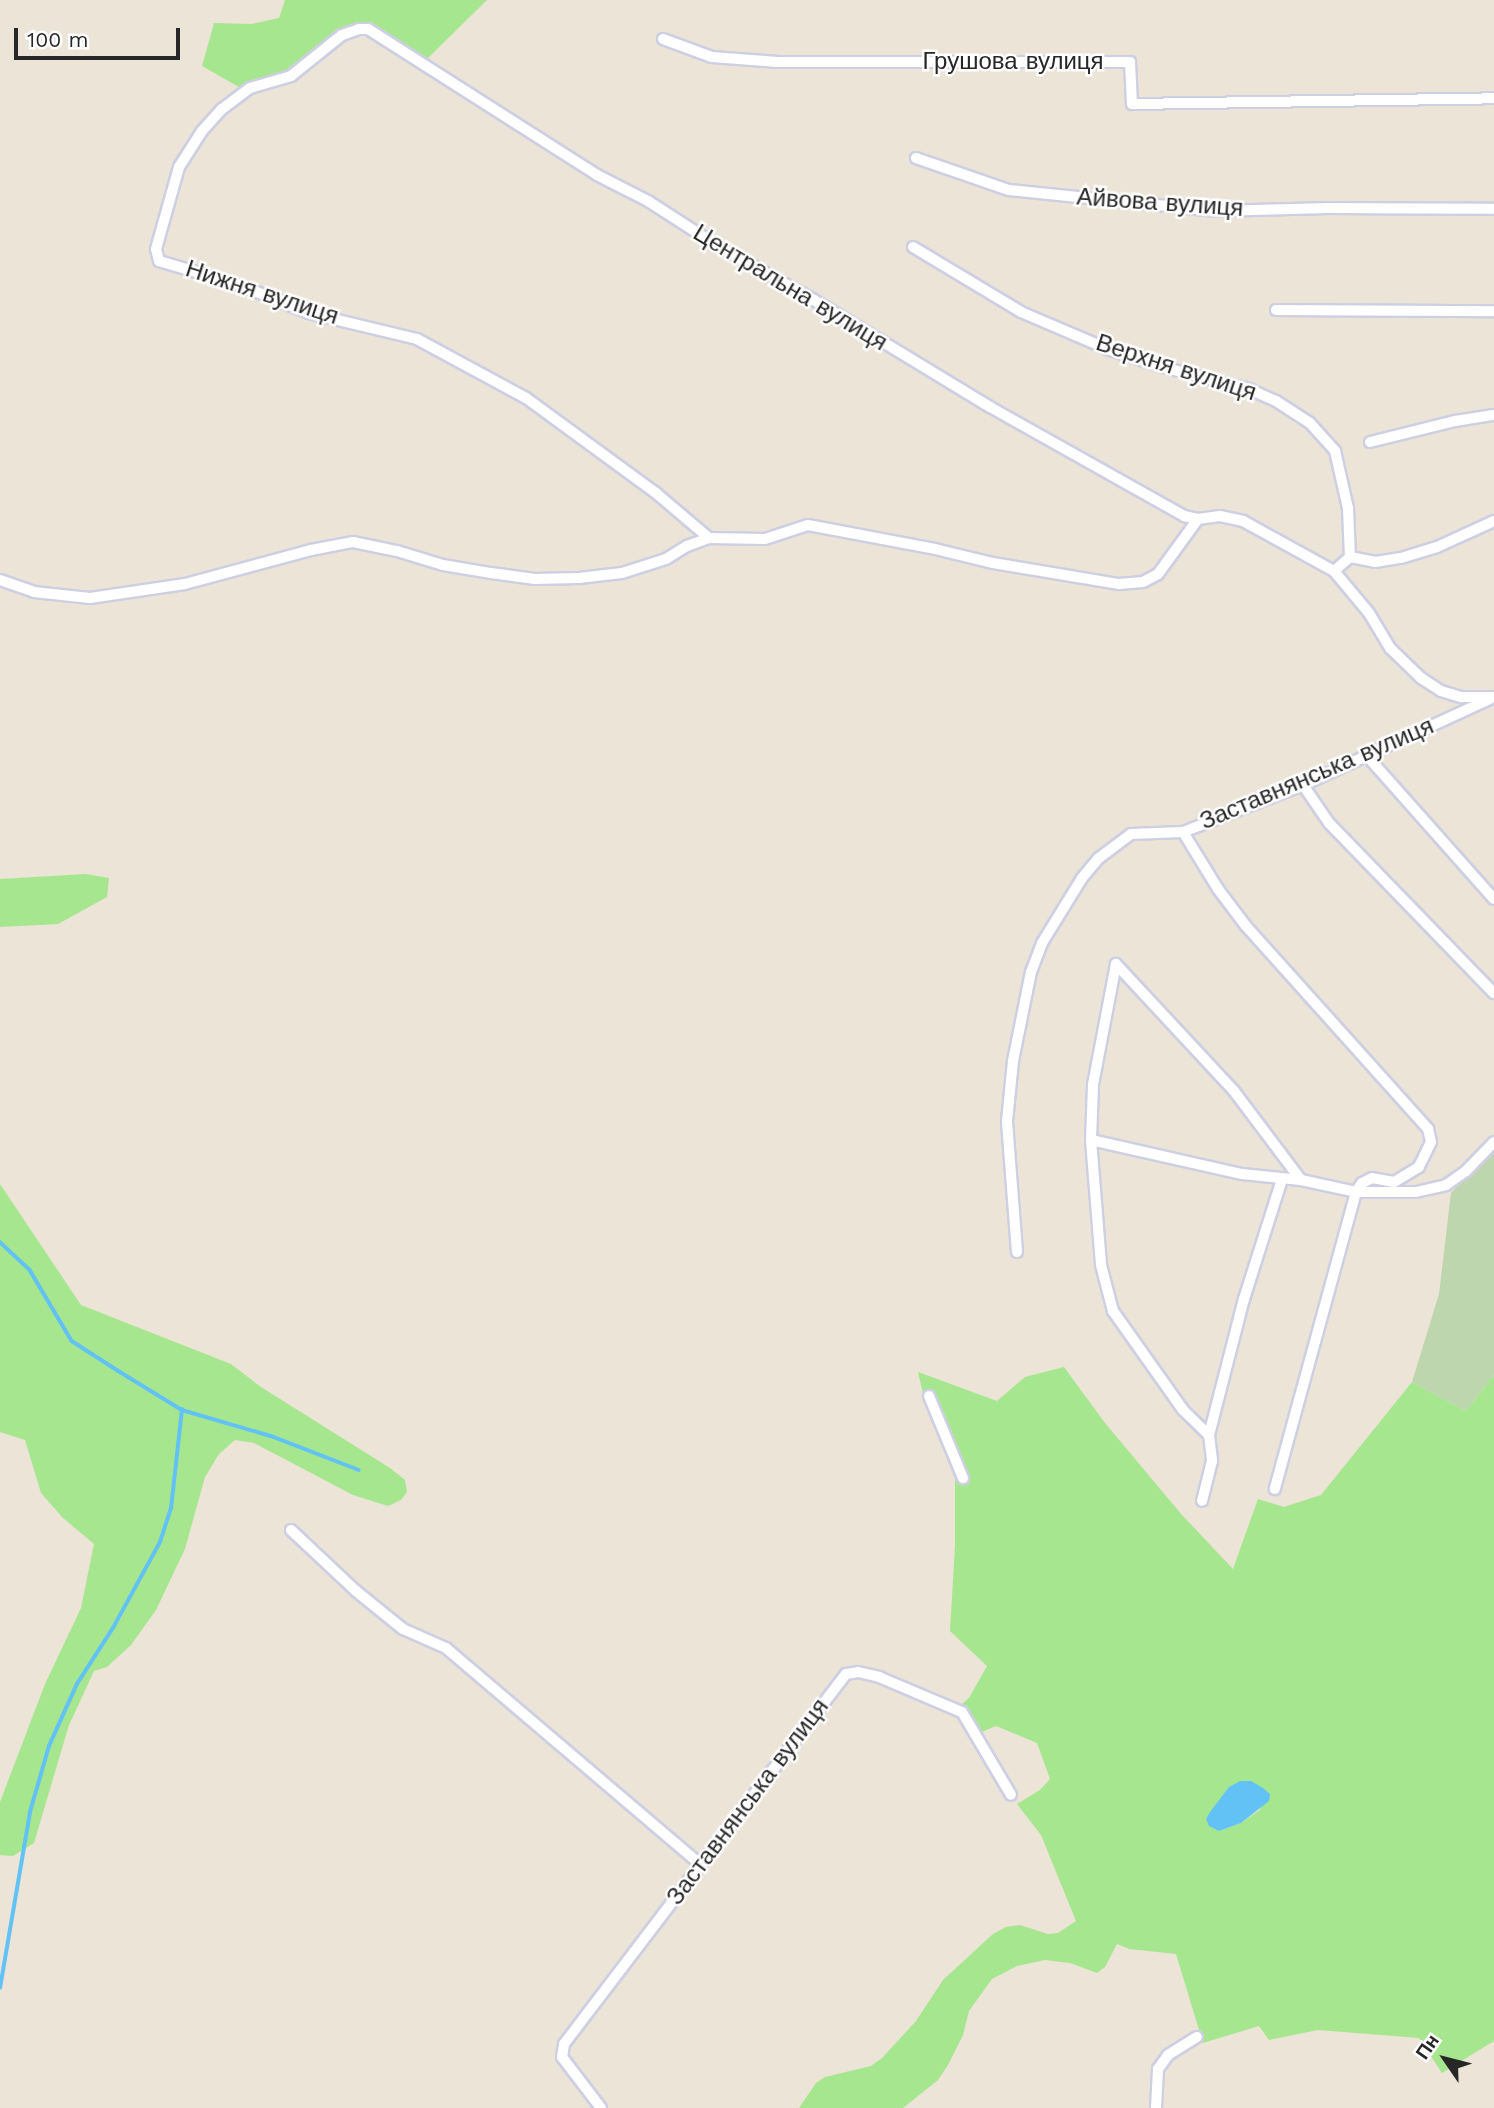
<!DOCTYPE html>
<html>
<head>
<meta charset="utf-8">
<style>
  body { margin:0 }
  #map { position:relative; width:1494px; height:2108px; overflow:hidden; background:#ebe4d7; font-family:"Work Sans",sans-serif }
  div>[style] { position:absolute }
  .green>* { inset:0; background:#a6e68f }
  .cemetery>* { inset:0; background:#bed6ad }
  .water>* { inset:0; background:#62c2f5 }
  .stream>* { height:3.5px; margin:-1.75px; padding:0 1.75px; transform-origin:1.75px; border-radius:1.75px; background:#62c2f5 }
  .roads { filter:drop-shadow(2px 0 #cdcfe2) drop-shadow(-2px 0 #cdcfe2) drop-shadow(0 2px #cdcfe2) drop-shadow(0 -2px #cdcfe2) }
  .street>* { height:10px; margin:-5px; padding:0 5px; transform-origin:5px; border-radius:5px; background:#fff }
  span { translate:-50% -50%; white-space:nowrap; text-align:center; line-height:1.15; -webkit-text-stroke:5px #fff; paint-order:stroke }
  .street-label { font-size:24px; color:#272727 }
  .north { position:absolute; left:1410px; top:2024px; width:70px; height:70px; -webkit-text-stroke:5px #fff; paint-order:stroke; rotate:305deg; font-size:19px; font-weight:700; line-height:28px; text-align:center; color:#272727 }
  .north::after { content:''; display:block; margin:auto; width:24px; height:32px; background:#272727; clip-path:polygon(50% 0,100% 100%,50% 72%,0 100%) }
  .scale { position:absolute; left:14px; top:28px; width:166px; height:32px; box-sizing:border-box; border:4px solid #272727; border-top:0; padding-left:9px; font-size:21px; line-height:24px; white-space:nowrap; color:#272727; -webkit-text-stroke:5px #fff; paint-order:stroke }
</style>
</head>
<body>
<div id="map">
  <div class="green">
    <div style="clip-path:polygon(285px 0,487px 0,428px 58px,377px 29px,351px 38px,292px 81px,253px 95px,202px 66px,214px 23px,252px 24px,279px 18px)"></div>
    <div style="clip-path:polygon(86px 874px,109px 878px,107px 897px,58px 924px,0 927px,0 879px)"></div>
    <div style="clip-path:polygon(0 1184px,81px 1305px,231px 1364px,261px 1387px,390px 1468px,405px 1480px,407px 1492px,401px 1500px,388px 1506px,353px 1495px,254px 1443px,235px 1440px,219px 1454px,205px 1477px,185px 1549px,156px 1610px,131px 1645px,107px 1667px,94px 1671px,69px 1725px,34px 1843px,13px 1856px,0 1855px,0 1802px,45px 1684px,81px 1608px,94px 1544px,62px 1517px,41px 1493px,25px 1440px,0 1432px)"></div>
    <div style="clip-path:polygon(evenodd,1064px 1367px,1105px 1423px,1182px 1515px,1233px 1569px,1258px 1499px,1284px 1507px,1321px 1495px,1412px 1382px,1466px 1411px,1494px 1375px,1494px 2041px,1442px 2073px,1419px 2038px,1318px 2030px,1269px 2040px,1259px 2026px,1203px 2043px,1176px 1954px,1129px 1949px,1117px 1944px,1105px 1967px,1097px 1973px,1070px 1963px,1045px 1960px,1017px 1966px,992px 1979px,969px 2011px,963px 2035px,948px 2065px,938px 2080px,903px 2108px,799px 2108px,816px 2083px,825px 2077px,871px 2066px,882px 2058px,916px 2021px,943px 1980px,993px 1934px,1006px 1927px,1020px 1925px,1048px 1934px,1058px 1933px,1076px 1921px,1041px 1835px,1017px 1804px,1040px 1790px,1050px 1779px,1037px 1743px,996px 1726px,972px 1736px,956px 1709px,969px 1698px,987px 1666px,950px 1631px,955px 1546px,955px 1473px,925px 1402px,918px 1372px,997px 1401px,1025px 1377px,1064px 1367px,1229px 1787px,1261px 1809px,1241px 1823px,1219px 1831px,1206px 1819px,1229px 1787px)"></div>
  </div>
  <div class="cemetery">
    <div style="clip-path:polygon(1494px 1146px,1494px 1375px,1466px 1411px,1412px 1382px,1439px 1294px,1451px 1193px)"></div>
  </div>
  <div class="water">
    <div style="clip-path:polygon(1240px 1781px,1251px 1781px,1263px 1788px,1270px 1794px,1269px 1801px,1241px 1823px,1219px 1831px,1209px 1826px,1206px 1819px,1210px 1812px,1229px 1787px)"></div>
  </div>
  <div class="stream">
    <div style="left:0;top:1242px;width:41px;rotate:43deg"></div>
    <div style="left:30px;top:1270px;width:82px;rotate:59.4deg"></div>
    <div style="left:72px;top:1341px;width:54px;rotate:32.8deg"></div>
    <div style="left:117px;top:1370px;width:76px;rotate:31.6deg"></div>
    <div style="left:182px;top:1410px;width:93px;rotate:16.3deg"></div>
    <div style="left:271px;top:1436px;width:94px;rotate:21.1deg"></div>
    <div style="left:0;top:1988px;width:179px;rotate:-80.3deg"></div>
    <div style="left:30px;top:1812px;width:69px;rotate:-73.9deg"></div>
    <div style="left:49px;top:1746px;width:68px;rotate:-65.7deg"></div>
    <div style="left:77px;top:1684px;width:67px;rotate:-57.3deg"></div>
    <div style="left:113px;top:1628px;width:98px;rotate:-61.3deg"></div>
    <div style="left:160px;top:1542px;width:35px;rotate:-72deg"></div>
    <div style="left:171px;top:1509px;width:100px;rotate:-83.7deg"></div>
  </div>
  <div class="roads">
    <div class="street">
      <div style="left:663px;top:39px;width:52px;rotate:20.2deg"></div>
      <div style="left:712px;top:57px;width:66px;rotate:4.3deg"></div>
      <div style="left:778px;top:62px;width:352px"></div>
      <div style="left:1130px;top:62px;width:42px;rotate:87.3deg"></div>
      <div style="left:1132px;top:104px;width:362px;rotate:-0.9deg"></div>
      <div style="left:916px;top:158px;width:98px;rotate:19deg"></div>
      <div style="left:1009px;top:190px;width:208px;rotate:5.8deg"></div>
      <div style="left:1216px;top:211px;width:113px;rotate:-1.5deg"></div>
      <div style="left:1329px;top:208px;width:165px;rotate:0.3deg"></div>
      <div style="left:913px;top:247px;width:126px;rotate:31deg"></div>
      <div style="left:1021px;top:312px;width:97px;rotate:23.1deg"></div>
      <div style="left:1110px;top:350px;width:59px;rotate:17.8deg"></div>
      <div style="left:1166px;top:368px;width:86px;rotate:14.2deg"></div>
      <div style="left:1249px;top:389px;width:30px;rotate:24deg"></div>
      <div style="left:1276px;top:401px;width:40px;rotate:32.9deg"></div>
      <div style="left:1310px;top:423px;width:38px;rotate:48deg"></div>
      <div style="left:1335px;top:451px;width:58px;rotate:77.2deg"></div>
      <div style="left:1348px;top:508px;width:49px;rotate:87.7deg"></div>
      <div style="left:1276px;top:310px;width:218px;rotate:0.3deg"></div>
      <div style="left:1370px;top:442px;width:88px;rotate:-13.9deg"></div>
      <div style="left:1455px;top:421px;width:39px;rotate:-9deg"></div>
      <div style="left:709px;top:538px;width:70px;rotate:-139.7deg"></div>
      <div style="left:656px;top:493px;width:161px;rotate:-143.8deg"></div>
      <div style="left:526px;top:398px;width:124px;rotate:-151.6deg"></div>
      <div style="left:417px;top:339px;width:111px;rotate:-166.5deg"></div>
      <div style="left:309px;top:313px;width:78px;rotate:-158.1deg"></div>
      <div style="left:237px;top:284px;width:81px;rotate:-163.6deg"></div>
      <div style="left:159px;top:261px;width:12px;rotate:-104deg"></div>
      <div style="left:156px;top:249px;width:85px;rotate:-74.3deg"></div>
      <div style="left:179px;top:167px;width:43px;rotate:-57.4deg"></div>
      <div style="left:202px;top:131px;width:30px;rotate:-48deg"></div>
      <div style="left:222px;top:109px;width:35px;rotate:-37deg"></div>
      <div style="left:250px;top:88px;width:43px;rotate:-16.3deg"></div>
      <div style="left:291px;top:76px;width:65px;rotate:-38.8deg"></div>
      <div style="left:342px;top:35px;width:18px;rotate:-19deg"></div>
      <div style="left:359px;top:29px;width:9px"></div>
      <div style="left:368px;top:29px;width:272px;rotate:32.5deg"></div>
      <div style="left:597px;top:175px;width:57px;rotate:27deg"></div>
      <div style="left:648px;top:201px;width:87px;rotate:32.8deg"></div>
      <div style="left:721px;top:248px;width:107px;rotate:29.2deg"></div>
      <div style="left:814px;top:300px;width:206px;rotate:31.3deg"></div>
      <div style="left:990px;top:407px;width:223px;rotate:29.3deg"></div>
      <div style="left:1184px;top:516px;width:14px;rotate:12deg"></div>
      <div style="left:1334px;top:571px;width:21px;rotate:-41deg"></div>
      <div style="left:1350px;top:557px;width:25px;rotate:11deg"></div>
      <div style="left:1375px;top:562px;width:26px;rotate:-9deg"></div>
      <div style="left:1401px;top:558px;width:38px;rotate:-17deg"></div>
      <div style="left:1437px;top:547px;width:63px;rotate:-24.5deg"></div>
      <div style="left:0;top:580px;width:36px;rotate:19deg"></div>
      <div style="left:34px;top:592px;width:56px;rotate:6.1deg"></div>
      <div style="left:90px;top:598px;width:96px;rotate:-8.4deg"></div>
      <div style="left:185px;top:584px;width:131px;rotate:-15.1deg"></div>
      <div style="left:311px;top:550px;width:43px;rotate:-10.8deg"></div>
      <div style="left:353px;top:542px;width:45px;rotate:11.6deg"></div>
      <div style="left:397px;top:551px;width:48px;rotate:16.9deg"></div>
      <div style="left:443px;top:565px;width:49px;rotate:9.5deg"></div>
      <div style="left:491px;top:573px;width:44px;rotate:7.8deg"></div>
      <div style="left:535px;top:579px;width:44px;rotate:-1.3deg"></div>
      <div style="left:579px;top:578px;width:43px;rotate:-6.6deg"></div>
      <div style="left:622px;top:573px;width:46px;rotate:-17.7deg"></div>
      <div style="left:666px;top:559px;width:25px;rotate:-32deg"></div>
      <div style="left:687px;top:546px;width:23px;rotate:-20deg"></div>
      <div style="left:709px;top:538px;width:56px;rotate:1deg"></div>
      <div style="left:765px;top:539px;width:45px;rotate:-18deg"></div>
      <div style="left:808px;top:525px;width:129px;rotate:10.7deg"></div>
      <div style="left:935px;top:549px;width:60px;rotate:13.6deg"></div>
      <div style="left:993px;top:563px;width:128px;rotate:9.5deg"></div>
      <div style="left:1119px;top:584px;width:24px;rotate:-5deg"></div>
      <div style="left:1143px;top:582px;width:17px;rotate:-28deg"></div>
      <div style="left:1158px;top:574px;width:68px;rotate:-54deg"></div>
      <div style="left:1198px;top:519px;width:22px;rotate:-8deg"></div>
      <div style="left:1220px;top:516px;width:24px;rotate:12deg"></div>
      <div style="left:1243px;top:521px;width:104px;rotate:28.8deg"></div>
      <div style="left:1334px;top:571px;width:55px;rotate:50.2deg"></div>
      <div style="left:1369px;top:613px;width:41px;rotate:59deg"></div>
      <div style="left:1390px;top:648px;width:43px;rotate:44.1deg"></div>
      <div style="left:1421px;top:678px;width:24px;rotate:33deg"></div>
      <div style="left:1441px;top:691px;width:21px;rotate:17deg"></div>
      <div style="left:1461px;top:697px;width:32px"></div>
      <div style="left:1367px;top:756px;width:191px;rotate:48.4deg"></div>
      <div style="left:1303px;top:785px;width:46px;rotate:55.6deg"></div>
      <div style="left:1329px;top:823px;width:237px;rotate:45.9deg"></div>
      <div style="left:1183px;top:832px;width:67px;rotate:58.4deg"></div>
      <div style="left:1218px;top:889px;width:46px;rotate:52.9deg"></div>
      <div style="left:1246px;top:926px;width:273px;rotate:48.1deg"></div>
      <div style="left:1428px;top:1129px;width:13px;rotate:77deg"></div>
      <div style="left:1431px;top:1142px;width:28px;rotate:116deg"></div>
      <div style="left:1419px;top:1167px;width:29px;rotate:149deg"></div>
      <div style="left:1394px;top:1182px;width:22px;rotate:-170deg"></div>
      <div style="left:1372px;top:1178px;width:11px;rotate:153deg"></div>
      <div style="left:1362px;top:1183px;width:11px;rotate:124deg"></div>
      <div style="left:1356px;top:1192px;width:308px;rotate:105.3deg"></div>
      <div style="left:1116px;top:964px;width:123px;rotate:100.8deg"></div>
      <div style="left:1093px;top:1085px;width:55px;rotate:92.1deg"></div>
      <div style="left:1091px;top:1140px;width:125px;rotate:85.4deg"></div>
      <div style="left:1101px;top:1265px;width:48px;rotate:75.4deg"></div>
      <div style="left:1113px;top:1311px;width:121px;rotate:54.7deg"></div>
      <div style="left:1183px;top:1410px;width:36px;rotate:44deg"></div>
      <div style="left:1209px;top:1435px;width:26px;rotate:83deg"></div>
      <div style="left:1212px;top:1461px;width:41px;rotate:104deg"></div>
      <div style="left:1116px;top:964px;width:173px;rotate:47.1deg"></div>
      <div style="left:1234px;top:1091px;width:111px;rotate:53deg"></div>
      <div style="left:1301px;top:1180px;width:56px;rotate:12.3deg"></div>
      <div style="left:1356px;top:1192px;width:60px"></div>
      <div style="left:1416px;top:1192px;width:31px;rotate:-13deg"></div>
      <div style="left:1446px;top:1185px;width:24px;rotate:-35deg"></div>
      <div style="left:1466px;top:1171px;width:40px;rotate:-46deg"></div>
      <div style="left:1091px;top:1140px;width:155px;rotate:12.7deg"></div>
      <div style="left:1242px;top:1174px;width:59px;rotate:5.8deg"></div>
      <div style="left:1017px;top:1252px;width:131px;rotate:-94.4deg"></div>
      <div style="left:1007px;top:1121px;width:60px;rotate:-84.3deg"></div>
      <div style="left:1013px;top:1061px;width:91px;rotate:-78.6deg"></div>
      <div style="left:1031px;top:972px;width:31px;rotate:-69deg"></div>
      <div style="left:1042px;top:943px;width:76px;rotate:-58.4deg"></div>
      <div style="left:1082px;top:878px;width:26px;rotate:-50deg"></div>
      <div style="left:1099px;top:858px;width:40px;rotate:-37deg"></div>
      <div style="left:1131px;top:834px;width:52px;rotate:-2.2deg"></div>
      <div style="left:1183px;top:832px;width:129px;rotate:-21.4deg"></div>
      <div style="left:1303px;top:785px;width:206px;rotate:-24.7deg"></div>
      <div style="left:929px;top:1396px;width:89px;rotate:67.5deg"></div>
      <div style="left:1209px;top:1435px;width:140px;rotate:-75.6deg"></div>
      <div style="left:1244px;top:1299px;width:126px;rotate:-72.4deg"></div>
      <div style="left:291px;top:1530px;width:89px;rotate:43.2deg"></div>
      <div style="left:356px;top:1591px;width:60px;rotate:39deg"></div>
      <div style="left:403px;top:1629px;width:47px;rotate:23.8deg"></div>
      <div style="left:446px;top:1648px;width:333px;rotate:40.4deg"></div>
      <div style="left:601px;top:2108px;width:64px;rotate:-127.4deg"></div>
      <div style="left:562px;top:2057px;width:13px;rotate:-81deg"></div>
      <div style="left:564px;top:2044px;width:465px;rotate:-52.7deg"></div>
      <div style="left:846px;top:1674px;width:12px;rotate:-9deg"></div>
      <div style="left:858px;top:1672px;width:22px;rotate:13deg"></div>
      <div style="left:879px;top:1677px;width:90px;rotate:22.9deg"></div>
      <div style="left:962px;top:1712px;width:96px;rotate:59.4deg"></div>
      <div style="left:1156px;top:2108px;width:39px;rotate:-87deg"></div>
      <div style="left:1158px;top:2069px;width:17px;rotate:-54deg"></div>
      <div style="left:1168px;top:2055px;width:34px;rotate:-32deg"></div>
    </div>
  </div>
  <div class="street-label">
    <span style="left:1013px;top:62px">Грушова вулиця</span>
    <span style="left:1160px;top:203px;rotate:4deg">Айвова вулиця</span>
    <span style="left:790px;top:288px;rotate:31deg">Центральна вулиця</span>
    <span style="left:262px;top:293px;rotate:18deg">Нижня вулиця</span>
    <span style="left:1176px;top:368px;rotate:18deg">Верхня вулиця</span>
    <span style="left:1317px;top:774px;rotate:-23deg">Заставнянська вулиця</span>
    <span style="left:748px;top:1802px;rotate:-53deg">Заставнянська вулиця</span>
  </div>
  <div class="north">Пн</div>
  <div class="scale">100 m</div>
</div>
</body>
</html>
